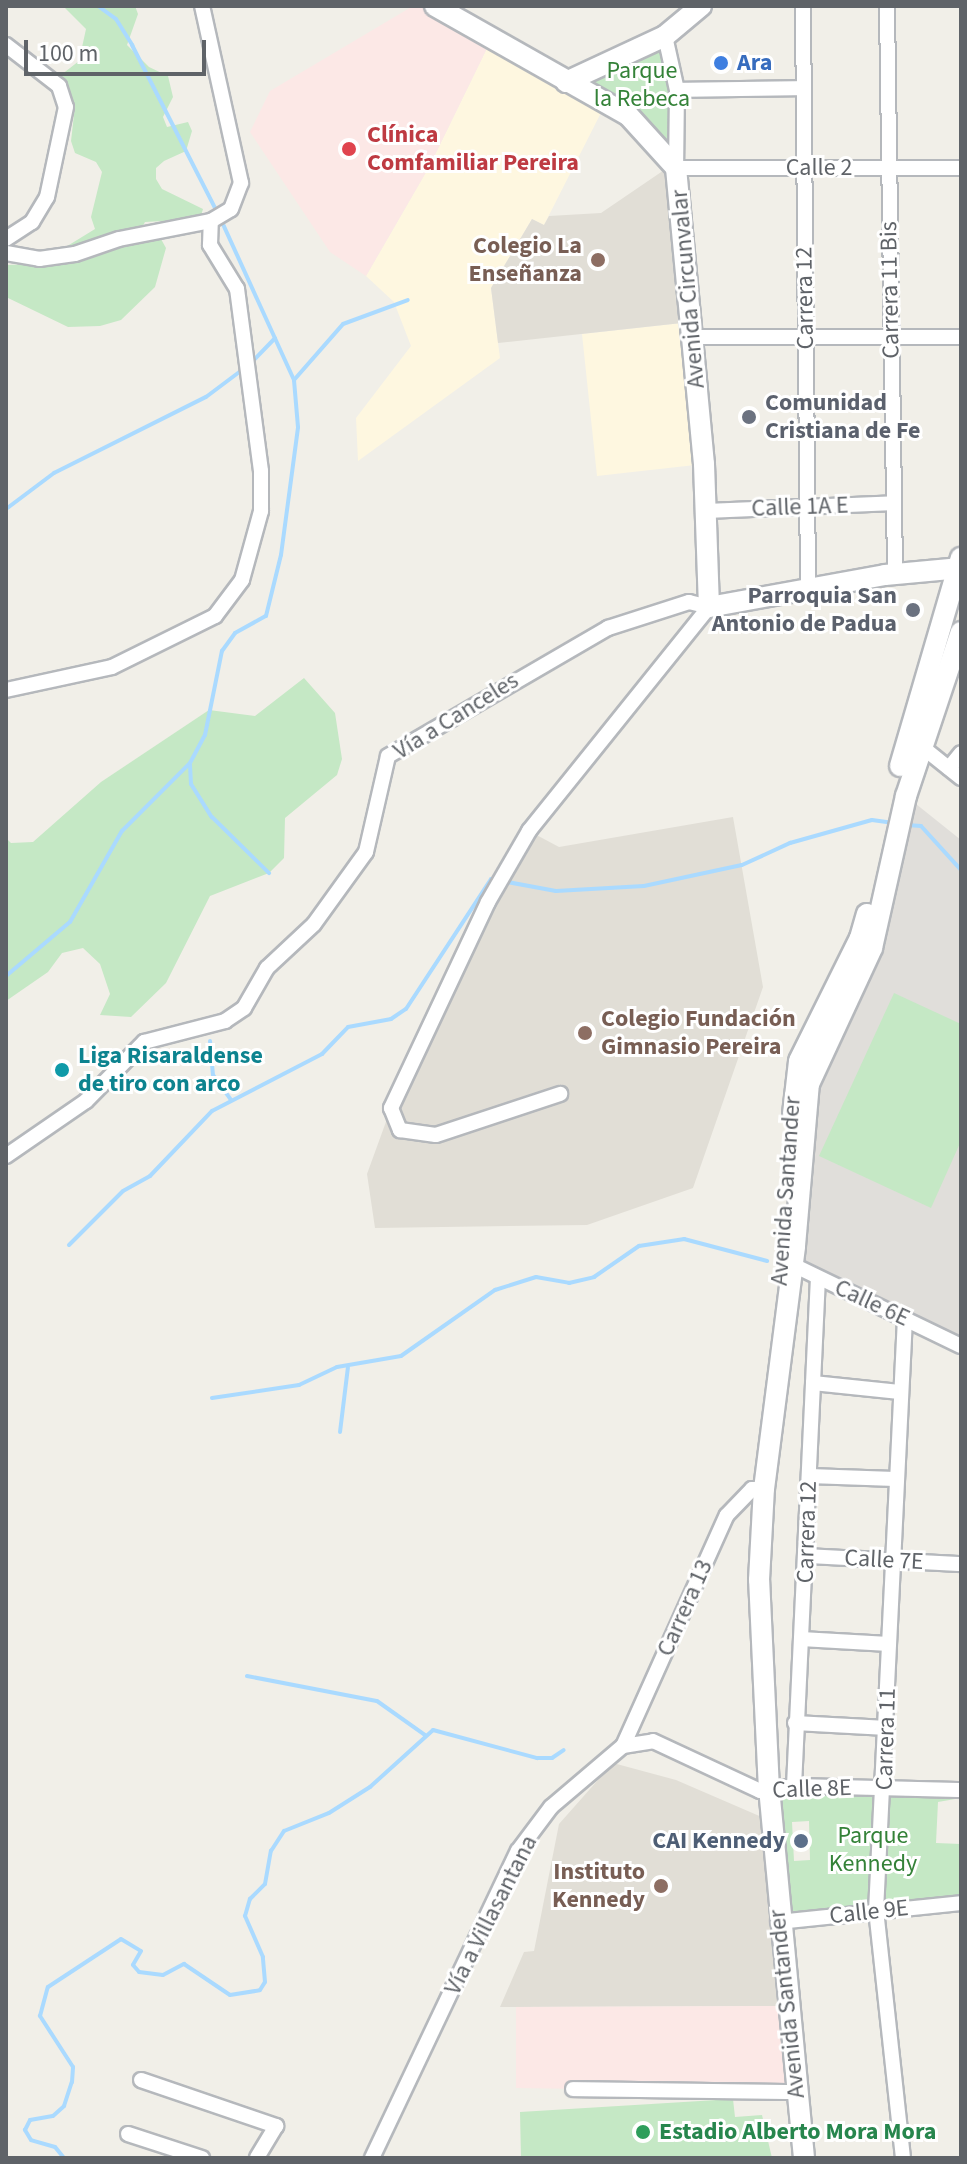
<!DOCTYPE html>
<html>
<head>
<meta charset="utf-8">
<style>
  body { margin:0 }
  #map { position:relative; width:967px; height:2164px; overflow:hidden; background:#f1efe8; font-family:"Source Sans 3",sans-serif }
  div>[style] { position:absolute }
  .commercial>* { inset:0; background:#fef7e0 }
  .industrial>* { inset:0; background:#e0deda }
  .education>* { inset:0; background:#e1ded6 }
  .medical>* { inset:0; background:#fce8e6 }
  .green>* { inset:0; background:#c5e8c5 }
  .stream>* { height:4px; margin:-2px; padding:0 2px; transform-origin:2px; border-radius:2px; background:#aadaff }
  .roads { filter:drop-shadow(2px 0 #b5b8bc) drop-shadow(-2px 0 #b5b8bc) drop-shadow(0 2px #b5b8bc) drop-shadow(0 -2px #b5b8bc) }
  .street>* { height:14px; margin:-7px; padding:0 7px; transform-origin:7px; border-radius:7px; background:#fff }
  .secondary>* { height:20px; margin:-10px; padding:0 10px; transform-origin:10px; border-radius:10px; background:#fff }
  .dots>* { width:22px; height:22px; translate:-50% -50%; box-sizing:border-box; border:4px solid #fff; border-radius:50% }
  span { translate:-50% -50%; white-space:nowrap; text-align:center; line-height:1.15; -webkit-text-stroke:6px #fff; paint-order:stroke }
  .shop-label { font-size:24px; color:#366cbe; font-weight:700 }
  .left { translate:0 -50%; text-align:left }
  .park-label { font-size:24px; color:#348238 }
  .health-label { font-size:24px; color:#be3a42; font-weight:700 }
  .street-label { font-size:24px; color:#5f6368 }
  .education-label { font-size:24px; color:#785e54; font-weight:700 }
  .right { translate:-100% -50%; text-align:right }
  .worship-label { font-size:24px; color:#5b616d; font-weight:700 }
  .culture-label { font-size:24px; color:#0d838f; font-weight:700 }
  .service-label { font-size:24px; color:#4e5e75; font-weight:700 }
  .leisure-label { font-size:24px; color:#27864d; font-weight:700 }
  .frame { position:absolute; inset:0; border:8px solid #5f6368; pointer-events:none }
  .scale { position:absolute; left:24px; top:40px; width:182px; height:36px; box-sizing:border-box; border:4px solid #5f6368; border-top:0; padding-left:10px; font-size:24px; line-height:28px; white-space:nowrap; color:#5f6368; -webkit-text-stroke:6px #fff; paint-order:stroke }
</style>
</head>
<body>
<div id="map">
  <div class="commercial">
    <div style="clip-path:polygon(492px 38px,606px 103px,544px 225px,532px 219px,491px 288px,500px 358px,358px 461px,356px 418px,411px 346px,394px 302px,366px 276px,429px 167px)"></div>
    <div style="clip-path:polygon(691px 322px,704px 464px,597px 476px,582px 334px)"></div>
  </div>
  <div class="industrial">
    <div style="clip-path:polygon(906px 796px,961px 840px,961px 1346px,793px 1266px,809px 1084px,872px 948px)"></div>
  </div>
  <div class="education">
    <div style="clip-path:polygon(673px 164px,691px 322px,498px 343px,491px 288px,532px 219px,544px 225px,549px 216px,601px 213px)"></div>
    <div style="clip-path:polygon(733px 817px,763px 987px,693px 1188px,587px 1225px,375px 1228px,367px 1174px,391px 1108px,529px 831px,559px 847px)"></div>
    <div style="clip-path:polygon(613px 1763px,676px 1780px,764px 1818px,786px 2006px,500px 2007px,524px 1952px,534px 1951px,559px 1824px)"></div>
  </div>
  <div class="medical">
    <div style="clip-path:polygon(413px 6px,435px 6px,492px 38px,429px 167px,366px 276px,330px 252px,250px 132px,270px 91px)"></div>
    <div style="clip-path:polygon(786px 2006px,797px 2092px,516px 2088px,516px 2007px)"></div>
  </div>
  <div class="green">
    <div style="clip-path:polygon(63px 6px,135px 6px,138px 14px,127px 45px,149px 67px,168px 76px,173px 97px,163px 117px,167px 127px,188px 122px,192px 131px,186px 151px,164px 161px,156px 168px,156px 179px,162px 189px,203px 209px,200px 219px,145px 222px,140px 231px,161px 239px,166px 248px,155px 287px,121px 320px,100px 326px,68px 327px,6px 297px,6px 265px,38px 264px,95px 229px,91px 217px,102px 172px,96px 162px,75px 153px,71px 141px,75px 106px,61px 75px,79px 61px,86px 29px)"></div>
    <div style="clip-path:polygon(665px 36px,671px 54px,676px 168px,646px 132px,566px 82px)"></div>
    <div style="clip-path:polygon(304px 678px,335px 713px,342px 759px,337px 775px,285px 818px,284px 858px,269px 873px,210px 896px,166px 983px,131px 1017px,100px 1015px,110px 994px,100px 964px,83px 948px,62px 953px,48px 972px,6px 1001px,6px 838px,11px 843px,33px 842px,101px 782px,209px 710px,255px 716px)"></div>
    <div style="clip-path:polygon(894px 993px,961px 1024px,961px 1141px,931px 1208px,819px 1156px)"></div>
    <div style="clip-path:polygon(evenodd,769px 1790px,961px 1790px,961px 1798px,938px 1802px,936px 1843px,961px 1844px,961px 1903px,778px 1922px,769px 1790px,809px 1821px,810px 1860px,794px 1861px,792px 1822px,809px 1821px)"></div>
    <div style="clip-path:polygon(733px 2099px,735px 2117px,762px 2115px,772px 2158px,521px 2158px,520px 2112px)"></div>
  </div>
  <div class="stream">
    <div style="left:98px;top:6px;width:22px;rotate:36deg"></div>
    <div style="left:116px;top:19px;width:31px;rotate:58deg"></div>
    <div style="left:132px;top:45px;width:187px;rotate:63deg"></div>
    <div style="left:252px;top:362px;width:33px;rotate:-46deg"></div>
    <div style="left:294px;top:380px;width:74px;rotate:-48.8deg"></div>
    <div style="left:343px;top:324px;width:69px;rotate:-20.3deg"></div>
    <div style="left:6px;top:509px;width:60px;rotate:-36.9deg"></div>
    <div style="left:54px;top:473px;width:170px;rotate:-26.6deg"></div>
    <div style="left:206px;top:397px;width:45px;rotate:-36.9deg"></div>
    <div style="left:190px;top:765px;width:19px;rotate:87deg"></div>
    <div style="left:191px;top:784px;width:39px;rotate:58deg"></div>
    <div style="left:212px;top:817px;width:80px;rotate:44.5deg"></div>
    <div style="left:907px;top:825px;width:14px;rotate:4deg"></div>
    <div style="left:921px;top:826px;width:59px;rotate:47.7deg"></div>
    <div style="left:6px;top:976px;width:84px;rotate:-40.2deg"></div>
    <div style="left:70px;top:922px;width:105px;rotate:-60.3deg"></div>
    <div style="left:122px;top:831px;width:96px;rotate:-45deg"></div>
    <div style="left:190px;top:763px;width:32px;rotate:-62deg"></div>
    <div style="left:205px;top:735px;width:86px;rotate:-78.6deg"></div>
    <div style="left:222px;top:651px;width:22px;rotate:-54deg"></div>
    <div style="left:235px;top:633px;width:35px;rotate:-29deg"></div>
    <div style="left:266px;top:616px;width:63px;rotate:-76.2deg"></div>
    <div style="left:281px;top:555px;width:129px;rotate:-82.4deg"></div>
    <div style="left:298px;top:427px;width:47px;rotate:-94.9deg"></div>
    <div style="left:294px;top:380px;width:176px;rotate:-114.5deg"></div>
    <div style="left:210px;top:1041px;width:34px;rotate:85deg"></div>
    <div style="left:213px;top:1075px;width:31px;rotate:54deg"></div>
    <div style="left:69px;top:1245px;width:76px;rotate:-45deg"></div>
    <div style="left:123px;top:1191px;width:31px;rotate:-29deg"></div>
    <div style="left:150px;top:1176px;width:90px;rotate:-46.4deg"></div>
    <div style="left:212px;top:1111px;width:124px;rotate:-27.4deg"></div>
    <div style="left:322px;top:1054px;width:37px;rotate:-46deg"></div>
    <div style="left:348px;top:1027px;width:44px;rotate:-10.5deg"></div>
    <div style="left:391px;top:1019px;width:18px;rotate:-34deg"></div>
    <div style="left:406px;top:1009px;width:155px;rotate:-56.8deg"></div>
    <div style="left:491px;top:879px;width:66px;rotate:10.5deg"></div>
    <div style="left:556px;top:891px;width:88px;rotate:-3.3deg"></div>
    <div style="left:644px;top:886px;width:100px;rotate:-12.1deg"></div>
    <div style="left:742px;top:865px;width:53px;rotate:-24.6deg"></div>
    <div style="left:790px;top:843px;width:85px;rotate:-15.7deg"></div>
    <div style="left:872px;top:820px;width:22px;rotate:8deg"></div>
    <div style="left:212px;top:1398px;width:88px;rotate:-8.5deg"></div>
    <div style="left:299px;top:1385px;width:42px;rotate:-25.3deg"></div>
    <div style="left:337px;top:1367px;width:65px;rotate:-9.8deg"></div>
    <div style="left:401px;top:1356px;width:115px;rotate:-35.1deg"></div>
    <div style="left:495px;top:1290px;width:43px;rotate:-17.6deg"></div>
    <div style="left:536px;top:1277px;width:34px;rotate:10deg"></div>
    <div style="left:569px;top:1283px;width:26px;rotate:-13deg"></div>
    <div style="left:594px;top:1277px;width:55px;rotate:-34.6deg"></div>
    <div style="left:639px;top:1246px;width:46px;rotate:-8.8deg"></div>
    <div style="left:684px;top:1239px;width:86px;rotate:14.8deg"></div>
    <div style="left:340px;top:1432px;width:65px;rotate:-83deg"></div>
    <div style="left:247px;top:1676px;width:132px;rotate:10.9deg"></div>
    <div style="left:377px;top:1701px;width:59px;rotate:35.3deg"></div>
    <div style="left:64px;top:2158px;width:14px;rotate:-129deg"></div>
    <div style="left:55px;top:2147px;width:25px;rotate:-164deg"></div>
    <div style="left:31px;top:2140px;width:12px;rotate:-121deg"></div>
    <div style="left:25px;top:2130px;width:11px;rotate:-63deg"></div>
    <div style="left:30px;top:2120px;width:23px;rotate:-10deg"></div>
    <div style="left:53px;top:2116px;width:15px;rotate:-42deg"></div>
    <div style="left:64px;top:2106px;width:25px;rotate:-72deg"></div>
    <div style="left:72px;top:2082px;width:15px;rotate:-86deg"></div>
    <div style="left:73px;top:2067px;width:61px;rotate:-122.9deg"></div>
    <div style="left:40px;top:2016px;width:30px;rotate:-75deg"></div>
    <div style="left:48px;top:1987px;width:87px;rotate:-33.3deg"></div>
    <div style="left:121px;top:1939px;width:23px;rotate:31deg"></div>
    <div style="left:141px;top:1951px;width:16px;rotate:120deg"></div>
    <div style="left:133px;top:1965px;width:9px;rotate:49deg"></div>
    <div style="left:139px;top:1972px;width:24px;rotate:7deg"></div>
    <div style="left:163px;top:1975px;width:24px;rotate:-28deg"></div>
    <div style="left:184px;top:1964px;width:55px;rotate:34deg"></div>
    <div style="left:230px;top:1995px;width:30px;rotate:-9deg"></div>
    <div style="left:260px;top:1990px;width:9px;rotate:-58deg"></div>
    <div style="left:265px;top:1982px;width:25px;rotate:-95deg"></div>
    <div style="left:263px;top:1957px;width:45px;rotate:-113.7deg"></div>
    <div style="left:245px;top:1916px;width:18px;rotate:-74deg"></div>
    <div style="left:250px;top:1899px;width:21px;rotate:-45deg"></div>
    <div style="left:265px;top:1884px;width:34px;rotate:-80deg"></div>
    <div style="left:271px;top:1851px;width:24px;rotate:-57deg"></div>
    <div style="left:284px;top:1831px;width:48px;rotate:-21.8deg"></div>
    <div style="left:329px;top:1813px;width:49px;rotate:-32.4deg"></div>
    <div style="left:370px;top:1787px;width:85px;rotate:-42.1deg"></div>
    <div style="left:433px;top:1730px;width:108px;rotate:15.1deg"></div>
    <div style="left:537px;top:1758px;width:15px"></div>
    <div style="left:552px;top:1758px;width:14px;rotate:-34deg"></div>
  </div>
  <div class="roads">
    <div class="street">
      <div style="left:803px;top:6px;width:583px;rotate:89.51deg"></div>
      <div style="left:887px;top:6px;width:568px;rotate:89.19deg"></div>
      <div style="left:665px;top:36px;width:55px;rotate:77.5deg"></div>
      <div style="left:677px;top:90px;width:78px;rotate:90.7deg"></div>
      <div style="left:676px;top:168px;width:285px"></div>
      <div style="left:6px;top:45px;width:67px;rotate:37.7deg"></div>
      <div style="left:59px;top:86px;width:22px;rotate:72deg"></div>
      <div style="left:66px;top:107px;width:92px;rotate:101.9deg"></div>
      <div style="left:47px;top:197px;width:29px;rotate:121deg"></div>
      <div style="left:32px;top:222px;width:31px;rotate:147deg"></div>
      <div style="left:677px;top:90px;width:127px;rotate:-0.9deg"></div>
      <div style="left:6px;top:253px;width:34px;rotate:10deg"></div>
      <div style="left:39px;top:259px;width:36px;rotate:-8deg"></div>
      <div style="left:75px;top:254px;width:46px;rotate:-18.8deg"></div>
      <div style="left:119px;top:239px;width:94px;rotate:-11.1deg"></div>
      <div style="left:211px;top:221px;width:23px;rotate:-31deg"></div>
      <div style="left:231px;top:209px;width:28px;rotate:-69deg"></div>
      <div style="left:241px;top:183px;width:181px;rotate:-102.4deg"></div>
      <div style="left:693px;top:337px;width:268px"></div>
      <div style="left:707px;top:511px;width:187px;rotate:-2.4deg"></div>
      <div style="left:6px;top:690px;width:108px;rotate:-12.2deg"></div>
      <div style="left:112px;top:667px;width:115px;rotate:-26.3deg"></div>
      <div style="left:215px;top:616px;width:45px;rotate:-53.1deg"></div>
      <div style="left:242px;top:580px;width:72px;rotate:-74.6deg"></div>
      <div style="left:261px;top:511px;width:40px;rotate:-90deg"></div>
      <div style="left:261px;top:471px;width:184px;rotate:-97.5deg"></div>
      <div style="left:237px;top:289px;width:52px;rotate:-121.5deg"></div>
      <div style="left:210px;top:245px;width:24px;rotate:-88deg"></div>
      <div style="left:921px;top:746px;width:51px;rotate:38.7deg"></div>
      <div style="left:949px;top:768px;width:19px;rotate:-51deg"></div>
      <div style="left:6px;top:1156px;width:97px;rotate:-34.5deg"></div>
      <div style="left:86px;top:1101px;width:83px;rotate:-45.5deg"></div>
      <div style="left:144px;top:1042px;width:84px;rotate:-14.5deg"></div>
      <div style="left:225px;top:1021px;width:23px;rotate:-34deg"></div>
      <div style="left:244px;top:1008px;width:46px;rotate:-60.1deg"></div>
      <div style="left:267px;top:968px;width:64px;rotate:-43.1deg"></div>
      <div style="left:314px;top:924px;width:89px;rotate:-54.2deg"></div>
      <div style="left:366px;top:852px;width:98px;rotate:-77.1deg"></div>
      <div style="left:388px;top:756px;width:255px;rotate:-30.2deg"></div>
      <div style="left:608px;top:628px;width:85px;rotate:-17.8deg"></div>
      <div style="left:689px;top:602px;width:21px;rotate:14deg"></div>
      <div style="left:709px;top:607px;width:287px;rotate:128.8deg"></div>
      <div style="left:529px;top:831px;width:82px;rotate:120deg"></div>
      <div style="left:488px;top:902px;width:228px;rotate:115.2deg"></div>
      <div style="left:391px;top:1108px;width:24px;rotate:68deg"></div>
      <div style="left:400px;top:1130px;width:36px;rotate:8deg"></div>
      <div style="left:436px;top:1135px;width:131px;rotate:-18.3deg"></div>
      <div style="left:785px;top:1261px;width:195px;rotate:25.8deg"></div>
      <div style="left:813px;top:1383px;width:87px;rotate:5.9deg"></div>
      <div style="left:809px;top:1476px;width:86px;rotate:2deg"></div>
      <div style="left:807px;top:1556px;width:154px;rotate:3deg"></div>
      <div style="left:801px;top:1639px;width:88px;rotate:3.3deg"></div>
      <div style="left:795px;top:1723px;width:92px;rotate:3.1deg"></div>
      <div style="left:623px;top:1746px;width:253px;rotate:-65.8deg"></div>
      <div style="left:727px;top:1515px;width:36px;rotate:-46deg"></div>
      <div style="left:752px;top:1489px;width:12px"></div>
      <div style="left:794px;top:1786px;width:509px;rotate:-87.3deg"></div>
      <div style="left:778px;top:1922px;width:184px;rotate:-5.9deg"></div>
      <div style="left:141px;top:2080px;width:143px;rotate:18.8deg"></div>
      <div style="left:276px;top:2126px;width:37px;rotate:121deg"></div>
      <div style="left:573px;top:2089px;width:224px;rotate:0.8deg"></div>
      <div style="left:128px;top:2134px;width:78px;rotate:18deg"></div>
      <div style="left:372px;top:2158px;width:340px;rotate:-64.6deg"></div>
      <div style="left:518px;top:1851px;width:55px;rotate:-53.1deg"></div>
      <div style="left:551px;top:1807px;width:94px;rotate:-40.3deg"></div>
      <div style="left:623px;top:1746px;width:30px;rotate:-9deg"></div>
      <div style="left:653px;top:1741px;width:118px;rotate:25deg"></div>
      <div style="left:760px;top:1791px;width:34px;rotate:-8deg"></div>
      <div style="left:794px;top:1786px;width:167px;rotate:1.4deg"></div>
      <div style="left:903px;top:2158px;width:248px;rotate:-96.2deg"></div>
      <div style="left:876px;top:1911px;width:594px;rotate:-87.2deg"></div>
    </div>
    <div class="secondary">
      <div style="left:435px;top:6px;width:222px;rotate:29.5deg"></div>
      <div style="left:628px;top:115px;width:72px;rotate:47.8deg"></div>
      <div style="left:676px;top:168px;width:297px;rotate:84.6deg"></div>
      <div style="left:704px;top:464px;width:143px;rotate:88deg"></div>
      <div style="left:709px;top:607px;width:179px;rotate:-10.3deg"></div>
      <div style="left:885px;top:575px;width:76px;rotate:-5.3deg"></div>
      <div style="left:566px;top:82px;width:109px;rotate:-24.9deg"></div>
      <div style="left:665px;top:36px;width:47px;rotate:-39.8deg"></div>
      <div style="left:900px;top:766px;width:217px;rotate:-73.7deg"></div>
      <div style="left:793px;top:1114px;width:53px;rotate:-83.5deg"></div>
      <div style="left:799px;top:1061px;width:137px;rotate:-63.6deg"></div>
      <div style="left:860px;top:938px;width:25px;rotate:-74deg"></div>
      <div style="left:804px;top:2158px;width:370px;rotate:-95.4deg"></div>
      <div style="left:769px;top:1790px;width:210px;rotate:-92.7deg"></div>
      <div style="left:759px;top:1580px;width:91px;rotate:-86.9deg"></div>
      <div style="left:764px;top:1489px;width:245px;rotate:-82.7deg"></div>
      <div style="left:795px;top:1246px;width:163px;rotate:-85.1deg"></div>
      <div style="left:809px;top:1084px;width:150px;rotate:-65.1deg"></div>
      <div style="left:872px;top:948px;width:156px;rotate:-77.4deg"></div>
      <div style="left:906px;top:796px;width:173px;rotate:-71.5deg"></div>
    </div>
  </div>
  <div class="dots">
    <div style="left:721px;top:63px;background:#3f7fe0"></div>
    <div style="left:349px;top:149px;background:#e0444e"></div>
    <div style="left:598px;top:260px;background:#8d6e63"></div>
    <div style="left:749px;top:417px;background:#6b7280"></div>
    <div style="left:913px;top:610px;background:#6b7280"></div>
    <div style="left:585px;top:1033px;background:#8d6e63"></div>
    <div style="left:62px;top:1070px;background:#0f9aa8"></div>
    <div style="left:801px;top:1841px;background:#5c6f8a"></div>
    <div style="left:661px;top:1886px;background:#8d6e63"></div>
    <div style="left:643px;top:2132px;background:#2e9e5b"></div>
  </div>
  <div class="shop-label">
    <span class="left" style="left:737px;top:63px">Ara</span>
  </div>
  <div class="park-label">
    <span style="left:642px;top:85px">Parque<br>la Rebeca</span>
    <span style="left:873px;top:1850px">Parque<br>Kennedy</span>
  </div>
  <div class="health-label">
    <span class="left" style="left:367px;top:149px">Clínica<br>Comfamiliar Pereira</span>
  </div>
  <div class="street-label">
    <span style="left:819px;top:168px">Calle 2</span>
    <span style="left:688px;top:289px;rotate:-95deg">Avenida Circunvalar</span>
    <span style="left:890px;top:290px;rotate:-91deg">Carrera 11 Bis</span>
    <span style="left:805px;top:298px;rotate:-91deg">Carrera 12</span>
    <span style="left:800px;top:507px;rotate:-2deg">Calle 1A E</span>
    <span style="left:456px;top:716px;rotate:-32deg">Vía a Canceles</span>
    <span style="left:786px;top:1191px;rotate:-86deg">Avenida Santander</span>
    <span style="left:872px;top:1303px;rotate:25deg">Calle 6E</span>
    <span style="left:807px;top:1532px;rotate:-88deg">Carrera 12</span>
    <span style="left:884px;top:1560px;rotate:3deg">Calle 7E</span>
    <span style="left:685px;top:1608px;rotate:-66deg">Carrera 13</span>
    <span style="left:886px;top:1739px;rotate:-88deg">Carrera 11</span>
    <span style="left:812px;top:1789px;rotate:-2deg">Calle 8E</span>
    <span style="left:869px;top:1912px;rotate:-6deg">Calle 9E</span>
    <span style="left:491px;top:1915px;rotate:-63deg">Vía a Villasantana</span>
    <span style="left:787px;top:2004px;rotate:-96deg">Avenida Santander</span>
  </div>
  <div class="education-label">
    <span class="right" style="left:582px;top:260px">Colegio La<br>Enseñanza</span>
    <span class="left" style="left:601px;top:1033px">Colegio Fundación<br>Gimnasio Pereira</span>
    <span class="right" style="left:645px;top:1886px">Instituto<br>Kennedy</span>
  </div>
  <div class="worship-label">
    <span class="left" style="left:765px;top:417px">Comunidad<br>Cristiana de Fe</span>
    <span class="right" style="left:897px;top:610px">Parroquia San<br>Antonio de Padua</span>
  </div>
  <div class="culture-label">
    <span class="left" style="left:78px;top:1070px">Liga Risaraldense<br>de tiro con arco</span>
  </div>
  <div class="service-label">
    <span class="right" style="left:785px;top:1841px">CAI Kennedy</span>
  </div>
  <div class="leisure-label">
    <span class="left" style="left:659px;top:2132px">Estadio Alberto Mora Mora</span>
  </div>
  <div class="frame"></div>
  <div class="scale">100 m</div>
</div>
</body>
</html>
